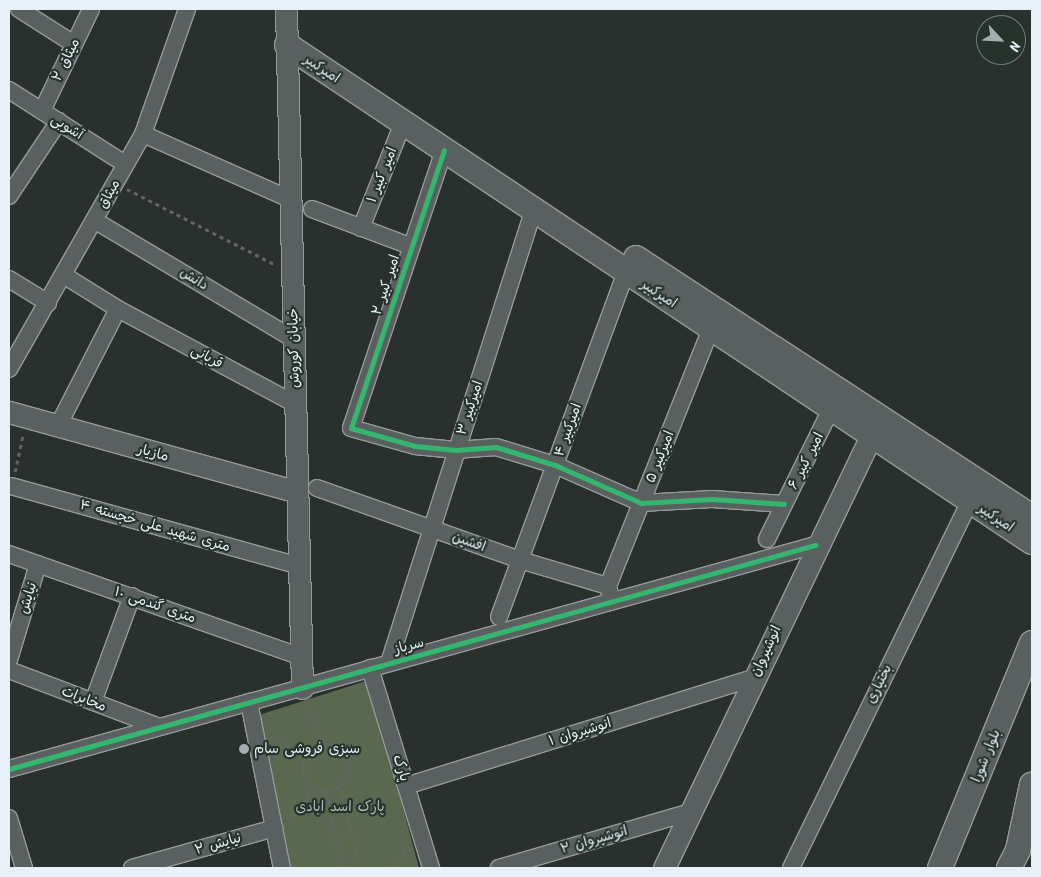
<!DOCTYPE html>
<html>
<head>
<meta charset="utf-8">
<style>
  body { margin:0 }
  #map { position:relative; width:1041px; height:877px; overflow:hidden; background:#29302d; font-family:Kalam,"Playpen Sans Arabic",sans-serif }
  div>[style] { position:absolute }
  .green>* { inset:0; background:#59684e }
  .path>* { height:2.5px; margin-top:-1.25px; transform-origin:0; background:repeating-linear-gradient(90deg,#626665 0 4px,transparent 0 8px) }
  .path>.ring { margin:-1.25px; padding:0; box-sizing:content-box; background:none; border:2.5px solid #626665; border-radius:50% }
  .roads { filter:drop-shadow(1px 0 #959a9a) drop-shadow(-1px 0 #959a9a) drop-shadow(0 1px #959a9a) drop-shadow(0 -1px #959a9a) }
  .minor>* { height:16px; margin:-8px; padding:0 8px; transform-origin:8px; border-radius:8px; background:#5a6060 }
  .tertiary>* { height:21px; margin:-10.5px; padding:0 10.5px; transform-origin:10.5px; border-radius:10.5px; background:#5a6060 }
  .secondary>* { height:24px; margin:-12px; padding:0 12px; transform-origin:12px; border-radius:12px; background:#5a6060 }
  .cycleway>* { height:5px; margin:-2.5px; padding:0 2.5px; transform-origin:2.5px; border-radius:2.5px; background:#33b770 }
  .dots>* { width:14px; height:14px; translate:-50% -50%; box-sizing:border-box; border:2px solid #26332d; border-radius:50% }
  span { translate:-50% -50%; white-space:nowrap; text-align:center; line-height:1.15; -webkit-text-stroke:4.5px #26332d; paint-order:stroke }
  .street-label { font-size:14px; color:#e8f1f8 }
  .poi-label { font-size:14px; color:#e8f1f8 }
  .left { translate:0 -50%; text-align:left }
  .park-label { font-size:14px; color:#b2beb6 }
  .frame { position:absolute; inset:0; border:10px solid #e8f1f8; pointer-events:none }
  .north { position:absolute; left:976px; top:15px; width:50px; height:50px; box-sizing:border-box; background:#26332d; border:1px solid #747f7e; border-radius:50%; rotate:115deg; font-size:14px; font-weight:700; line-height:20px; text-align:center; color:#e8f1f8 }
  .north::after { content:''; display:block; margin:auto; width:18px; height:22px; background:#a5adb1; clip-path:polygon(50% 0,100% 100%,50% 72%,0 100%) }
</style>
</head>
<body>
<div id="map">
  <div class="green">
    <div style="clip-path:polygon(369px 680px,419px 868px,290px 868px,259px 715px)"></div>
  </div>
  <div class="path">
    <div style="left:127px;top:189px;width:167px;rotate:27deg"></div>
    <div style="left:15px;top:472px;width:40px;rotate:-78deg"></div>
    <div style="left:308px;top:703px;width:43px;rotate:71.1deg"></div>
    <div style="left:272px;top:738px;width:39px;rotate:27deg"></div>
    <div class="ring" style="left:303px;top:744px;width:45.5px;height:45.5px"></div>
    <div style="left:341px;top:788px;width:82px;rotate:76.6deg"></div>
    <div style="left:326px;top:792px;width:78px;rotate:77.4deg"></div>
    <div style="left:287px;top:818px;width:14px;rotate:-34deg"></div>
    <div style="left:299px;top:810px;width:26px;rotate:-62deg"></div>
    <div style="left:395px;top:868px;width:26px;rotate:-58deg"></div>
  </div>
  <div class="roads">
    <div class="minor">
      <div style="left:19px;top:9px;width:65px;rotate:32.5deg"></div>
      <div style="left:9px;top:90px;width:138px;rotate:32.5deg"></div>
      <div style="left:42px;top:111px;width:113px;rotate:-64.3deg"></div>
      <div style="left:143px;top:134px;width:161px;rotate:23.9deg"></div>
      <div style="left:444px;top:150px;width:293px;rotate:108.5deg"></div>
      <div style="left:351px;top:428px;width:66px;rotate:15.7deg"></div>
      <div style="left:415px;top:446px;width:41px;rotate:5.6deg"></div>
      <div style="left:456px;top:450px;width:40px;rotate:-4.3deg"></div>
      <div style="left:496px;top:447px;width:62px;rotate:17deg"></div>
      <div style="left:555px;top:465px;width:94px;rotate:23.8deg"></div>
      <div style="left:641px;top:503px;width:71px;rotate:-3.2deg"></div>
      <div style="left:712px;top:499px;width:72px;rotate:4deg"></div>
      <div style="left:9px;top:196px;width:90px;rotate:-56.3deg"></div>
      <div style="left:312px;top:209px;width:105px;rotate:20.7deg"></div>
      <div style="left:94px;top:220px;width:233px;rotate:30.8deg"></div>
      <div style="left:361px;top:228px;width:113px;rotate:-68.2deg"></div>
      <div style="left:65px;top:276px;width:62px;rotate:31.9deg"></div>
      <div style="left:9px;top:279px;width:46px;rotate:31.6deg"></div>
      <div style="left:9px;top:369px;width:271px;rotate:-60.3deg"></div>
      <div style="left:143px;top:134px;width:133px;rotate:-70.6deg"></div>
      <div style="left:58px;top:426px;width:131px;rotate:-62.9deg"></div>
      <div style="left:118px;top:309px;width:201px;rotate:28.2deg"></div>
      <div style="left:11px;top:486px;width:299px;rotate:15.5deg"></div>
      <div style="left:317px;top:488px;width:215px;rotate:19.5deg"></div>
      <div style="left:520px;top:560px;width:92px;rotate:16.5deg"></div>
      <div style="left:608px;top:586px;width:16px;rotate:76deg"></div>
      <div style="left:767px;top:539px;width:145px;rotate:-63.8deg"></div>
      <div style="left:9px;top:554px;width:311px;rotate:19.4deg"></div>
      <div style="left:608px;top:586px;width:278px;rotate:-68.2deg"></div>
      <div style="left:499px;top:617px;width:368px;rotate:-69.8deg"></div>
      <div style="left:9px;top:660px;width:100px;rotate:-73.2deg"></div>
      <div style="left:389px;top:663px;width:476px;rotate:-72.3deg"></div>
      <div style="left:370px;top:668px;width:209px;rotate:73deg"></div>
      <div style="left:9px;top:670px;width:161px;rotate:20.7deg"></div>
      <div style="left:93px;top:702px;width:113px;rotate:-69.8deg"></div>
      <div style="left:249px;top:702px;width:169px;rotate:78.8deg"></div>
      <div style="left:9px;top:769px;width:837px;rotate:-15.53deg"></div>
      <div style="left:406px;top:786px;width:363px;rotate:-17.3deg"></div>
      <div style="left:9px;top:818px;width:52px;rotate:73.3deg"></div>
      <div style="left:132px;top:868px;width:148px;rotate:-15.7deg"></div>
      <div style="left:499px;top:868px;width:199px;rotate:-16.3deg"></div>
      <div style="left:791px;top:868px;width:408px;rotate:-64deg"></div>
    </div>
    <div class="tertiary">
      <div style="left:286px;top:9px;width:679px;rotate:88.65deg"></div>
      <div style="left:9px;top:412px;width:299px;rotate:15.5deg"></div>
      <div style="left:664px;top:868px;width:480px;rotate:-64.4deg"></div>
    </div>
    <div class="secondary">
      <div style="left:287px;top:45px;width:896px;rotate:33.71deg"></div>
      <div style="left:636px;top:258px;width:473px;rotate:33.2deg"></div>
      <div style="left:940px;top:868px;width:243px;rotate:-67.8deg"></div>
      <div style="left:1009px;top:868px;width:20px;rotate:-63deg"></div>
      <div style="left:1018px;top:850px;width:67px;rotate:-78deg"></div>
    </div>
  </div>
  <div class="cycleway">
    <div style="left:444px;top:150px;width:293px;rotate:108.5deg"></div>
    <div style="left:351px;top:428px;width:66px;rotate:15.7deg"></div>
    <div style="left:415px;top:446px;width:41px;rotate:5.6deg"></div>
    <div style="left:456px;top:450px;width:40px;rotate:-4.3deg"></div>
    <div style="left:496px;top:447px;width:62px;rotate:17deg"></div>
    <div style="left:555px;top:465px;width:94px;rotate:23.8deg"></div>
    <div style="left:641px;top:503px;width:71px;rotate:-3.2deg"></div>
    <div style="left:712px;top:499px;width:72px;rotate:4deg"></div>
    <div style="left:9px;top:769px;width:837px;rotate:-15.53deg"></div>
  </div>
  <div class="dots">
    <div style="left:244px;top:749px;background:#a5adb1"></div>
  </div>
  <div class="street-label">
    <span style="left:66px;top:60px;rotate:-64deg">میثاق ۲</span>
    <span style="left:322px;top:69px;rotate:34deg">امیرکبیر</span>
    <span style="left:67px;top:127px;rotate:32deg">آشوبی</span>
    <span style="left:382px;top:175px;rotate:-68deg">امیر کبیر ۱</span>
    <span style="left:109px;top:194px;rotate:-61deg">میثاق</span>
    <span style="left:194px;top:279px;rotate:31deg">دانش</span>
    <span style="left:386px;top:285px;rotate:-72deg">امیر کبیر ۲</span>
    <span style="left:659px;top:294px;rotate:34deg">امیرکبیر</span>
    <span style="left:294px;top:348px;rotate:-91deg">خیابان کوروش</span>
    <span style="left:207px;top:357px;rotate:28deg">قربانی</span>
    <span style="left:470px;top:408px;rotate:-72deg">امیرکبیر ۳</span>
    <span style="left:568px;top:430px;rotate:-70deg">امیرکبیر ۴</span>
    <span style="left:153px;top:453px;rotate:15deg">مازیار</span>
    <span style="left:660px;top:457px;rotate:-68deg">امیرکبیر ۵</span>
    <span style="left:806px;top:461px;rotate:-63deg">امیر کبیر ۶</span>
    <span style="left:996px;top:518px;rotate:34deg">امیرکبیر</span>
    <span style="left:155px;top:526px;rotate:16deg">۴ متری شهید علی خجسته</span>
    <span style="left:469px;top:542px;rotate:20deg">افشین</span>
    <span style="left:28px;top:598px;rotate:-73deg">نیایش</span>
    <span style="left:155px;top:605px;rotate:19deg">۱۰ متری گندمی</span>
    <span style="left:409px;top:646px;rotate:-15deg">سرباز</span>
    <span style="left:766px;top:651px;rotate:-65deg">انوشیروان</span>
    <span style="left:879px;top:684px;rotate:-64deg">بختیاری</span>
    <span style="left:84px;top:699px;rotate:21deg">مخابرات</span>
    <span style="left:580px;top:732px;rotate:-17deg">انوشیروان ۱</span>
    <span style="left:986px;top:756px;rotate:-68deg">بلوار شورا</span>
    <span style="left:401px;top:768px;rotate:73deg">پارک</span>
    <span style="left:594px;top:840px;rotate:-16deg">انوشیروان ۲</span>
    <span style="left:218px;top:844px;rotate:-16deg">نیایش ۲</span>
  </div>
  <div class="poi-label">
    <span class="left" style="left:254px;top:749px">سبزی فروشی سام</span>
  </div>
  <div class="park-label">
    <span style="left:340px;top:807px">پارک اسد ابادی</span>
  </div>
  <div class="frame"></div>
  <div class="north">N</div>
</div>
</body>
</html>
